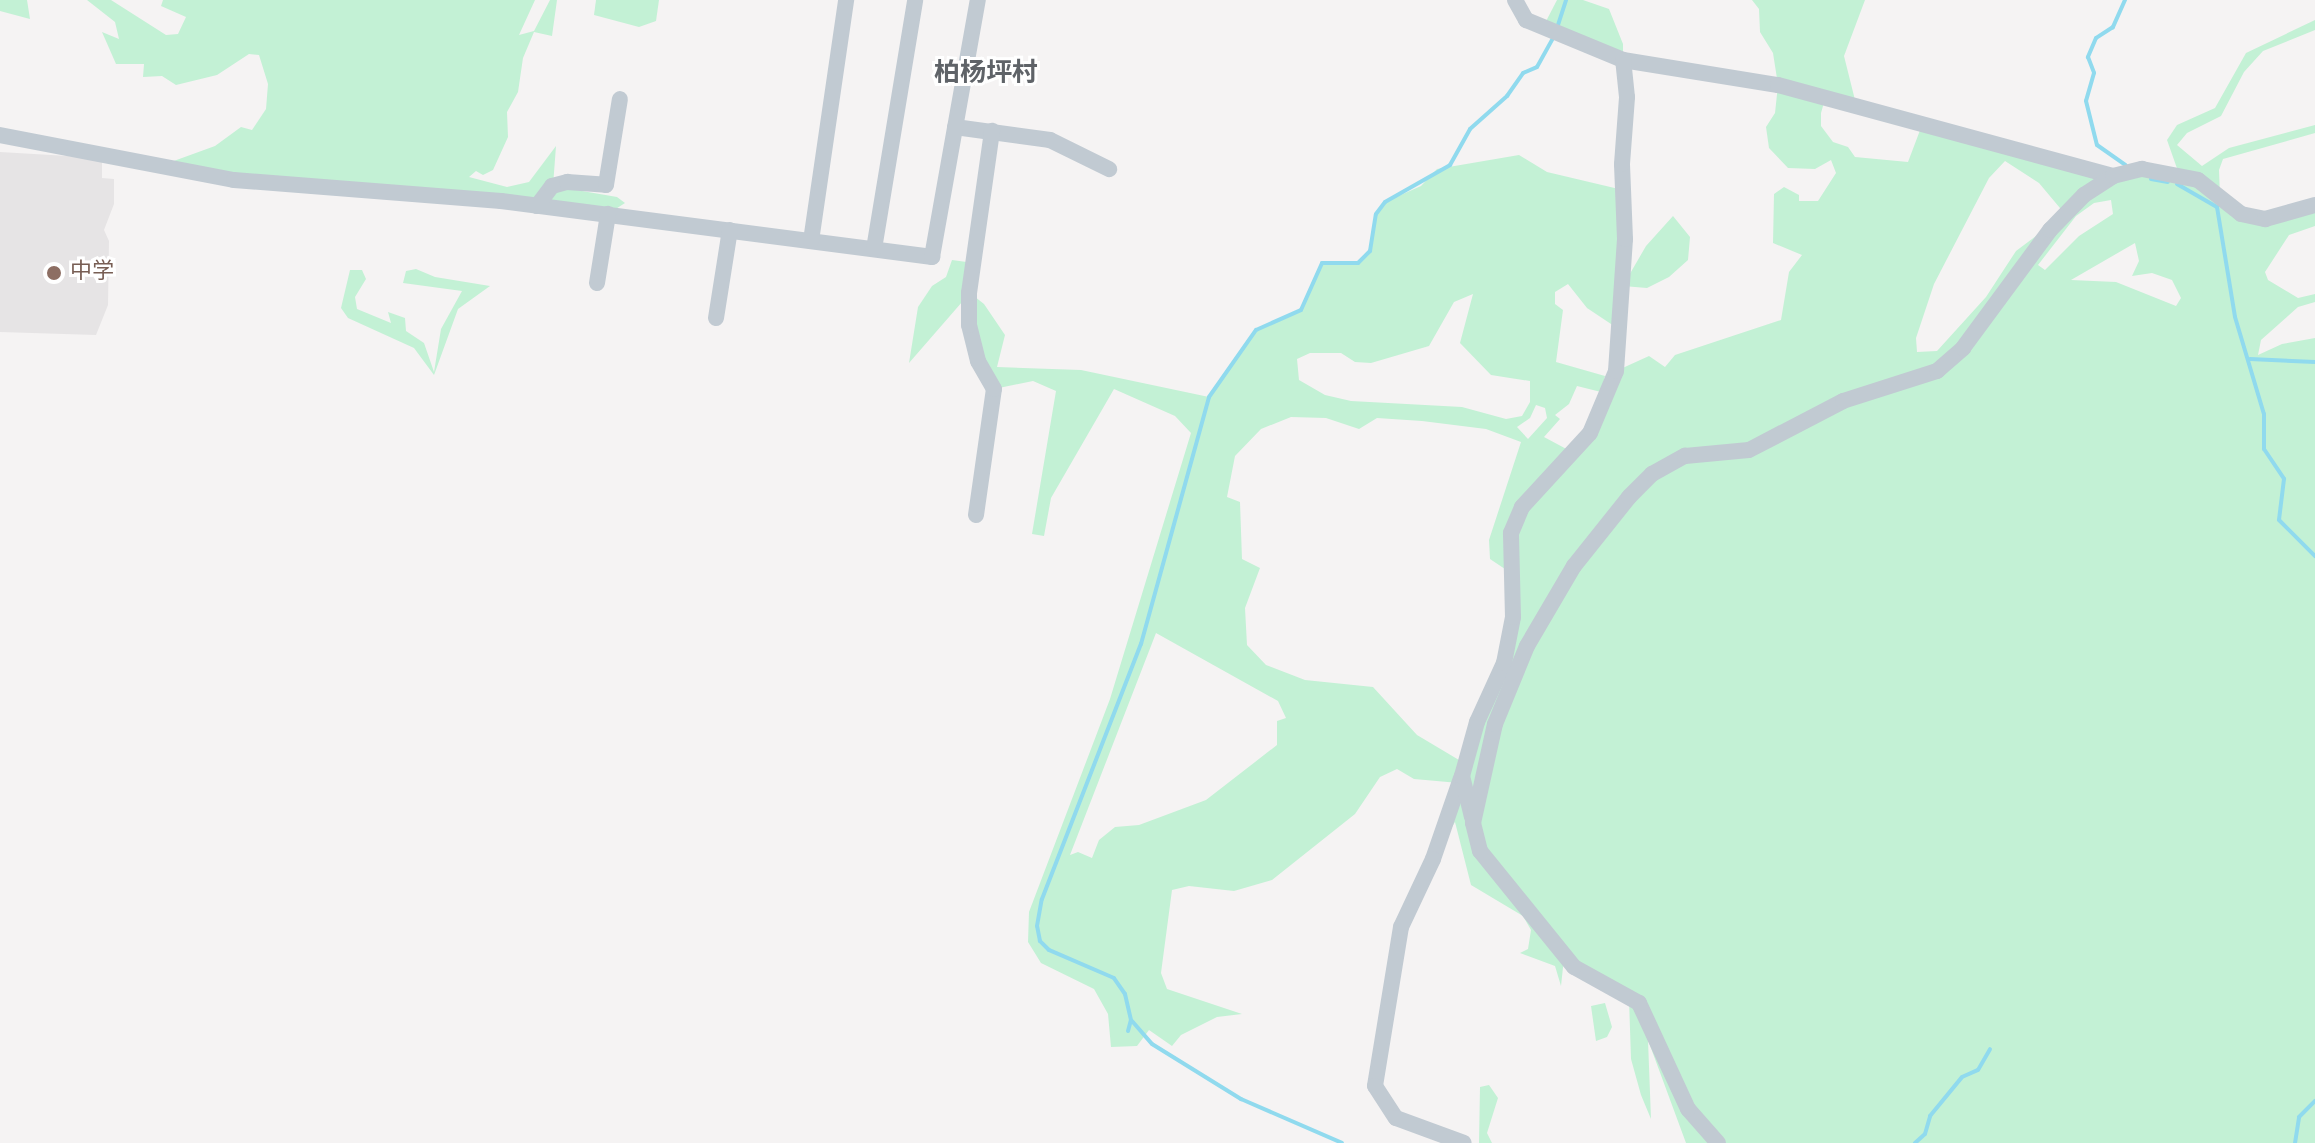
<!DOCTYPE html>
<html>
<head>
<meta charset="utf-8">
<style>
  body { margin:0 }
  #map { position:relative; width:2315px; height:1143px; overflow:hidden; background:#f5f3f3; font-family:Overpass,"Noto Sans SC",sans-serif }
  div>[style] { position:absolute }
  .education>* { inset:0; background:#e6e4e5 }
  .green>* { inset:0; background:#c3f1d5 }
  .stream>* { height:4px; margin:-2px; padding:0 2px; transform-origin:2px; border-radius:2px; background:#90daee }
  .minor>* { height:16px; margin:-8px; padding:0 8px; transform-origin:8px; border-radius:8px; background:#c1cad2 }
  .dots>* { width:22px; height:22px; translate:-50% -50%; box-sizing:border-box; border:4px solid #fff; border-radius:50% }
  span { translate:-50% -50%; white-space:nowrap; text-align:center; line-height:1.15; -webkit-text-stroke:6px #fff; paint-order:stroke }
  .education-label { font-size:22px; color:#785e54 }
  .left { translate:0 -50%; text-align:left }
  .quarter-label { font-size:26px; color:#5f6368; font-weight:700 }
</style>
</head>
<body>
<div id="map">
  <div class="education">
    <div style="clip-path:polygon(0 152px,102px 158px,102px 178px,114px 179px,114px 204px,104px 230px,109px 241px,108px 305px,96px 335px,0 332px)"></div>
  </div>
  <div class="green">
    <div style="clip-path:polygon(0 0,27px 0,30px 19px,0 11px)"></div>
    <div style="clip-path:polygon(87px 0,111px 0,166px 35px,178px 34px,186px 17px,161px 6px,163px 0,535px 0,519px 35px,534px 31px,550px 0,557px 0,552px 36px,534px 32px,523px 58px,518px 92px,507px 112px,508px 137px,493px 170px,483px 175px,476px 171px,469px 177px,507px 187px,529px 182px,556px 146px,553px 186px,617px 197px,625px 203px,608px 214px,160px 166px,215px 146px,241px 127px,252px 130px,266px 109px,268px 84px,259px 55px,249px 54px,217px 75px,176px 85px,162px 76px,143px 77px,144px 64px,116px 64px,102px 32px,119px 39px,115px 22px)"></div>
    <div style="clip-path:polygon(596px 0,659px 0,656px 21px,639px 27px,594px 15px)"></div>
    <div style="clip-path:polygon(1557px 0,1583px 0,1609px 9px,1623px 44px,1623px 60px,1542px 29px)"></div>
    <div style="clip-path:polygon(evenodd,1752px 0,1865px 0,1844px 56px,1857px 108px,1825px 99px,1821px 113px,1821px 126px,1833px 142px,1848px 147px,1855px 157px,1908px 162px,1922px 125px,2113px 176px,2179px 174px,2167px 140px,2177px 125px,2215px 108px,2246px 53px,2315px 20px,2315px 30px,2263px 51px,2244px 72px,2221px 116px,2187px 133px,2177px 145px,2202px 166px,2229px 148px,2315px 125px,2315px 133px,2223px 159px,2219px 170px,2220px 197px,2241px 214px,2315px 205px,2315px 226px,2289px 235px,2265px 272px,2268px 280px,2298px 298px,2315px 294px,2315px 302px,2298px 307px,2261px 340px,2258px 355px,2282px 344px,2315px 338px,2315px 1143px,1686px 1143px,1648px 1040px,1651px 1119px,1641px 1095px,1631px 1059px,1629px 999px,1564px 958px,1561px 986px,1555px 966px,1520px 953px,1528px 949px,1531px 930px,1523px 916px,1471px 885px,1455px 822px,1433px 859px,1459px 783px,1414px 779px,1397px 769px,1380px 777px,1355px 814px,1272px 880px,1234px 891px,1189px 886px,1172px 890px,1161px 973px,1167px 989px,1242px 1014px,1217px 1017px,1181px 1035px,1172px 1046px,1149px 1030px,1137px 1046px,1111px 1047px,1108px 1014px,1094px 989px,1041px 963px,1028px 942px,1029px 912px,1110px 699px,1191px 433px,1175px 416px,1114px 389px,1051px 498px,1044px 536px,1032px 534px,1056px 391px,1033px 381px,994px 389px,978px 361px,969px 294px,909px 363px,918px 307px,932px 286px,946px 277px,952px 260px,974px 263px,970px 293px,984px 304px,1005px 335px,997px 367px,1081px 370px,1209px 397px,1256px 330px,1301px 310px,1322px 263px,1358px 263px,1370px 251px,1376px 214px,1385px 202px,1421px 186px,1437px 169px,1519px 155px,1547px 172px,1623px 190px,1624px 284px,1646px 246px,1673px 216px,1690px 237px,1688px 260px,1669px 277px,1647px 288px,1623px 286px,1620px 330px,1587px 308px,1568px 284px,1555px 292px,1555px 304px,1563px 310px,1556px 362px,1605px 376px,1601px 392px,1577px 386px,1569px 404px,1555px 415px,1560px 419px,1544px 437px,1572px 452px,1616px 371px,1649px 356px,1665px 367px,1675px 355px,1781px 320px,1789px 272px,1802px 255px,1773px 243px,1774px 194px,1784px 187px,1799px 195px,1799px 201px,1818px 201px,1836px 173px,1831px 160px,1815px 169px,1788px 168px,1769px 148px,1766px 127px,1775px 113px,1778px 85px,1773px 53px,1760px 32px,1759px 9px,1752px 0,2005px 161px,2039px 183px,2065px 214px,2016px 251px,1986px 297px,1937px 351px,1917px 352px,1916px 338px,1934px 284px,1989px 178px,2005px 161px,1752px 0,2111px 200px,2113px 214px,2079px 236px,2045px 270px,2038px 265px,2076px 216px,2094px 203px,2111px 200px,1752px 0,2135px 243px,2139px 261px,2132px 276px,2152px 273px,2172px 280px,2181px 298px,2176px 306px,2116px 282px,2071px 280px,2135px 243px,1752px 0,1473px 294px,1460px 343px,1491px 375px,1530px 381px,1530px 402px,1522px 416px,1506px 419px,1462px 407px,1351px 401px,1325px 395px,1299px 380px,1297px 359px,1310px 353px,1341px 353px,1355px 362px,1371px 363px,1429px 346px,1454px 302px,1473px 294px,1752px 0,1536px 405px,1545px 408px,1547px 418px,1528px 439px,1517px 427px,1530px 418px,1536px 405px,1752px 0,1291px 417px,1326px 418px,1359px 429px,1377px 418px,1422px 421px,1486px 429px,1521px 442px,1489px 540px,1490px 559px,1511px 573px,1504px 663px,1464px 763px,1417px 735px,1373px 687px,1305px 680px,1266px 665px,1247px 645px,1245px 608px,1260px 568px,1242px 559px,1240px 502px,1227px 497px,1235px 456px,1261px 429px,1291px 417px,1752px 0,1156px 633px,1278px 701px,1286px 718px,1277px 721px,1277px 745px,1206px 800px,1139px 825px,1115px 827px,1099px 840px,1092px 858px,1078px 852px,1070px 855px,1156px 633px)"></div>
    <div style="clip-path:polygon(416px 269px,435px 277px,490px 286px,458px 309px,434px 375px,414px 348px,348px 318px,341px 308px,350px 270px,362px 270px,366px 279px,355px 297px,357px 309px,391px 323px,388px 312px,405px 318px,406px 331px,424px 343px,434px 372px,441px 329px,462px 291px,403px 283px,406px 271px)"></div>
    <div style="clip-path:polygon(1605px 1003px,1612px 1027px,1607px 1037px,1596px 1041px,1591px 1006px)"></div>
    <div style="clip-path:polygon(1489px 1085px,1498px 1098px,1487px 1133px,1492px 1143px,1479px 1143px,1480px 1087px)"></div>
  </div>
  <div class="stream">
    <div style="left:2125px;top:0;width:30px;rotate:114deg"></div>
    <div style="left:2113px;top:27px;width:20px;rotate:147deg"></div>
    <div style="left:2096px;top:38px;width:21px;rotate:113deg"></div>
    <div style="left:2088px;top:57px;width:17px;rotate:69deg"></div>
    <div style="left:2094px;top:73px;width:29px;rotate:106deg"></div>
    <div style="left:2086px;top:101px;width:45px;rotate:76deg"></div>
    <div style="left:2097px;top:145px;width:35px;rotate:35deg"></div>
    <div style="left:1557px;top:28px;width:29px;rotate:-72deg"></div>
    <div style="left:2151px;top:179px;width:17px;rotate:10deg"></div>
    <div style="left:2177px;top:184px;width:46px;rotate:29.9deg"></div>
    <div style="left:2217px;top:207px;width:111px;rotate:80.7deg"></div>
    <div style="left:2235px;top:317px;width:101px;rotate:73.4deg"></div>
    <div style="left:2264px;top:414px;width:35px;rotate:90deg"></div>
    <div style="left:2264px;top:449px;width:36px;rotate:56deg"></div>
    <div style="left:2284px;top:479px;width:41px;rotate:97deg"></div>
    <div style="left:2279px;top:520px;width:51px;rotate:45deg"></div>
    <div style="left:2250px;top:359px;width:65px;rotate:2.6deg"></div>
    <div style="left:1132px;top:1021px;width:30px;rotate:49deg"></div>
    <div style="left:1152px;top:1044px;width:105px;rotate:31.7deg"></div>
    <div style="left:1241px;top:1099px;width:110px;rotate:23.5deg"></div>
    <div style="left:1128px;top:1031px;width:11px;rotate:-75deg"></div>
    <div style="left:1131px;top:1020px;width:27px;rotate:-103deg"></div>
    <div style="left:1125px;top:994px;width:19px;rotate:-125deg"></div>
    <div style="left:1114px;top:978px;width:71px;rotate:-156.7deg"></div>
    <div style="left:1049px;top:950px;width:13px;rotate:-135deg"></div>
    <div style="left:1040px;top:941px;width:15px;rotate:-101deg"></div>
    <div style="left:1037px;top:926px;width:27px;rotate:-80deg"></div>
    <div style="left:1042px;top:899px;width:274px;rotate:-68.8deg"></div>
    <div style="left:1141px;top:644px;width:256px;rotate:-74.6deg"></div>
    <div style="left:1209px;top:397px;width:82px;rotate:-55deg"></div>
    <div style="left:1256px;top:330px;width:49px;rotate:-24deg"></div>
    <div style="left:1301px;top:310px;width:51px;rotate:-65.9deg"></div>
    <div style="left:1322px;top:263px;width:36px"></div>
    <div style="left:1358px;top:263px;width:17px;rotate:-45deg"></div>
    <div style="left:1370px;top:251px;width:37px;rotate:-81deg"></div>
    <div style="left:1376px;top:214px;width:15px;rotate:-53deg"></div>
    <div style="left:1385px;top:202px;width:75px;rotate:-29.6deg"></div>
    <div style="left:1450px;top:165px;width:41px;rotate:-60.9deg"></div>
    <div style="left:1470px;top:129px;width:50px;rotate:-41.7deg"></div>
    <div style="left:1507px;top:96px;width:28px;rotate:-55deg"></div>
    <div style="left:1523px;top:73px;width:15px;rotate:-23deg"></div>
    <div style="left:1537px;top:67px;width:35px;rotate:-61deg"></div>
    <div style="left:1915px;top:1143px;width:13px;rotate:-42deg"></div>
    <div style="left:1925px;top:1134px;width:19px;rotate:-74deg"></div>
    <div style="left:1930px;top:1116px;width:50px;rotate:-50.6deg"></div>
    <div style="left:1962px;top:1077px;width:17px;rotate:-24deg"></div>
    <div style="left:1978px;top:1070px;width:24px;rotate:-60deg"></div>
    <div style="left:2295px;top:1143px;width:26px;rotate:-81deg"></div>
    <div style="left:2299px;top:1117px;width:23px;rotate:-45deg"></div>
  </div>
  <div class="minor">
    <div style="left:1515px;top:0;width:23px;rotate:61deg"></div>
    <div style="left:1526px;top:20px;width:105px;rotate:22.4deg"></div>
    <div style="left:1623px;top:60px;width:157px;rotate:9.2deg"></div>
    <div style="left:1778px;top:85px;width:347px;rotate:15.2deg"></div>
    <div style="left:955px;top:127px;width:96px;rotate:7.8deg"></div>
    <div style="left:1050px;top:140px;width:66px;rotate:26.2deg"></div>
    <div style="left:0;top:135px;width:238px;rotate:10.9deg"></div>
    <div style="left:234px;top:180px;width:268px;rotate:4.5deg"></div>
    <div style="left:501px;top:201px;width:435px;rotate:7.4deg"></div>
    <div style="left:932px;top:257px;width:261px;rotate:-79.9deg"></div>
    <div style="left:537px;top:206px;width:25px;rotate:-53deg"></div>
    <div style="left:552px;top:186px;width:16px;rotate:-15deg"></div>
    <div style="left:567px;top:182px;width:39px;rotate:4deg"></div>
    <div style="left:606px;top:185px;width:87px;rotate:-80.8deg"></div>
    <div style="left:811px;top:241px;width:244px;rotate:-81.7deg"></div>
    <div style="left:874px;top:249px;width:252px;rotate:-80.6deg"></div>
    <div style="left:597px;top:283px;width:70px;rotate:-80.9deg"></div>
    <div style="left:716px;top:318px;width:89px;rotate:-81deg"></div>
    <div style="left:976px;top:515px;width:127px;rotate:-81.9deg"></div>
    <div style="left:994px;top:389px;width:32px;rotate:-120deg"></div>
    <div style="left:978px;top:361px;width:37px;rotate:-104deg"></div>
    <div style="left:969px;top:325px;width:32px;rotate:-90deg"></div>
    <div style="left:969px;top:293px;width:164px;rotate:-81.9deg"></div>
    <div style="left:1461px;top:778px;width:86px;rotate:109.1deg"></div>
    <div style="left:1433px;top:859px;width:75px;rotate:115.2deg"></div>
    <div style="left:1401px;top:927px;width:161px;rotate:99.3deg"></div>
    <div style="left:1375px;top:1086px;width:38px;rotate:57deg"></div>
    <div style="left:1396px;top:1118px;width:72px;rotate:20.2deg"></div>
    <div style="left:1472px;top:817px;width:42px;rotate:-103.7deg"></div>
    <div style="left:1462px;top:776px;width:56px;rotate:-74.5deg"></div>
    <div style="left:1477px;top:722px;width:65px;rotate:-65.4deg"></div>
    <div style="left:1504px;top:663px;width:47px;rotate:-78.9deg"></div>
    <div style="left:1513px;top:617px;width:84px;rotate:-91.4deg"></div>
    <div style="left:1511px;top:533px;width:28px;rotate:-67deg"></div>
    <div style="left:1522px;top:507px;width:100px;rotate:-47.4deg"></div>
    <div style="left:1590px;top:433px;width:67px;rotate:-67.2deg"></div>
    <div style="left:1616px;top:371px;width:132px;rotate:-86.1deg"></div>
    <div style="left:1625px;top:239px;width:75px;rotate:-92.3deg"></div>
    <div style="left:1622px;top:164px;width:67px;rotate:-85.7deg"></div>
    <div style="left:1627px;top:97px;width:37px;rotate:-96deg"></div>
    <div style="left:1718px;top:1143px;width:45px;rotate:-131.4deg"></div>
    <div style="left:1688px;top:1109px;width:117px;rotate:-114.8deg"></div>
    <div style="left:1639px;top:1003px;width:74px;rotate:-151deg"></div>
    <div style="left:1574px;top:967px;width:149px;rotate:-129deg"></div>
    <div style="left:1480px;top:851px;width:29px;rotate:-104deg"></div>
    <div style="left:1473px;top:823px;width:101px;rotate:-77.5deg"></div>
    <div style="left:1495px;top:724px;width:84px;rotate:-67.7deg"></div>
    <div style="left:1527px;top:646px;width:93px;rotate:-59.6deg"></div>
    <div style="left:1574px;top:566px;width:88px;rotate:-51.4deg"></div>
    <div style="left:1629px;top:497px;width:33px;rotate:-45deg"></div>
    <div style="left:1652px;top:474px;width:38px;rotate:-29deg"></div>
    <div style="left:1685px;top:456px;width:64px;rotate:-5.4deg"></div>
    <div style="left:1749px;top:450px;width:106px;rotate:-27.5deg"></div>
    <div style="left:1843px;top:401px;width:99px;rotate:-17.7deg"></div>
    <div style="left:1937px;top:371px;width:35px;rotate:-41deg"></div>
    <div style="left:1963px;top:348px;width:147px;rotate:-53.6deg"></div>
    <div style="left:2050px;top:230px;width:49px;rotate:-45.8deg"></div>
    <div style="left:2084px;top:195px;width:35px;rotate:-33deg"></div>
    <div style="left:2113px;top:176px;width:30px;rotate:-14deg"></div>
    <div style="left:2142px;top:169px;width:57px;rotate:11.1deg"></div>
    <div style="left:2198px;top:180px;width:55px;rotate:38.3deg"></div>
    <div style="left:2241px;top:214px;width:25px;rotate:12deg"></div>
    <div style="left:2265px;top:219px;width:52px;rotate:-15.6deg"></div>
  </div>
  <div class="dots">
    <div style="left:54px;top:273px;background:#8d6e63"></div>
  </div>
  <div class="education-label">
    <span class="left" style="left:70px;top:273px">中学</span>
  </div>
  <div class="quarter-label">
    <span style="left:986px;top:75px">柏杨坪村</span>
  </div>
</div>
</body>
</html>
